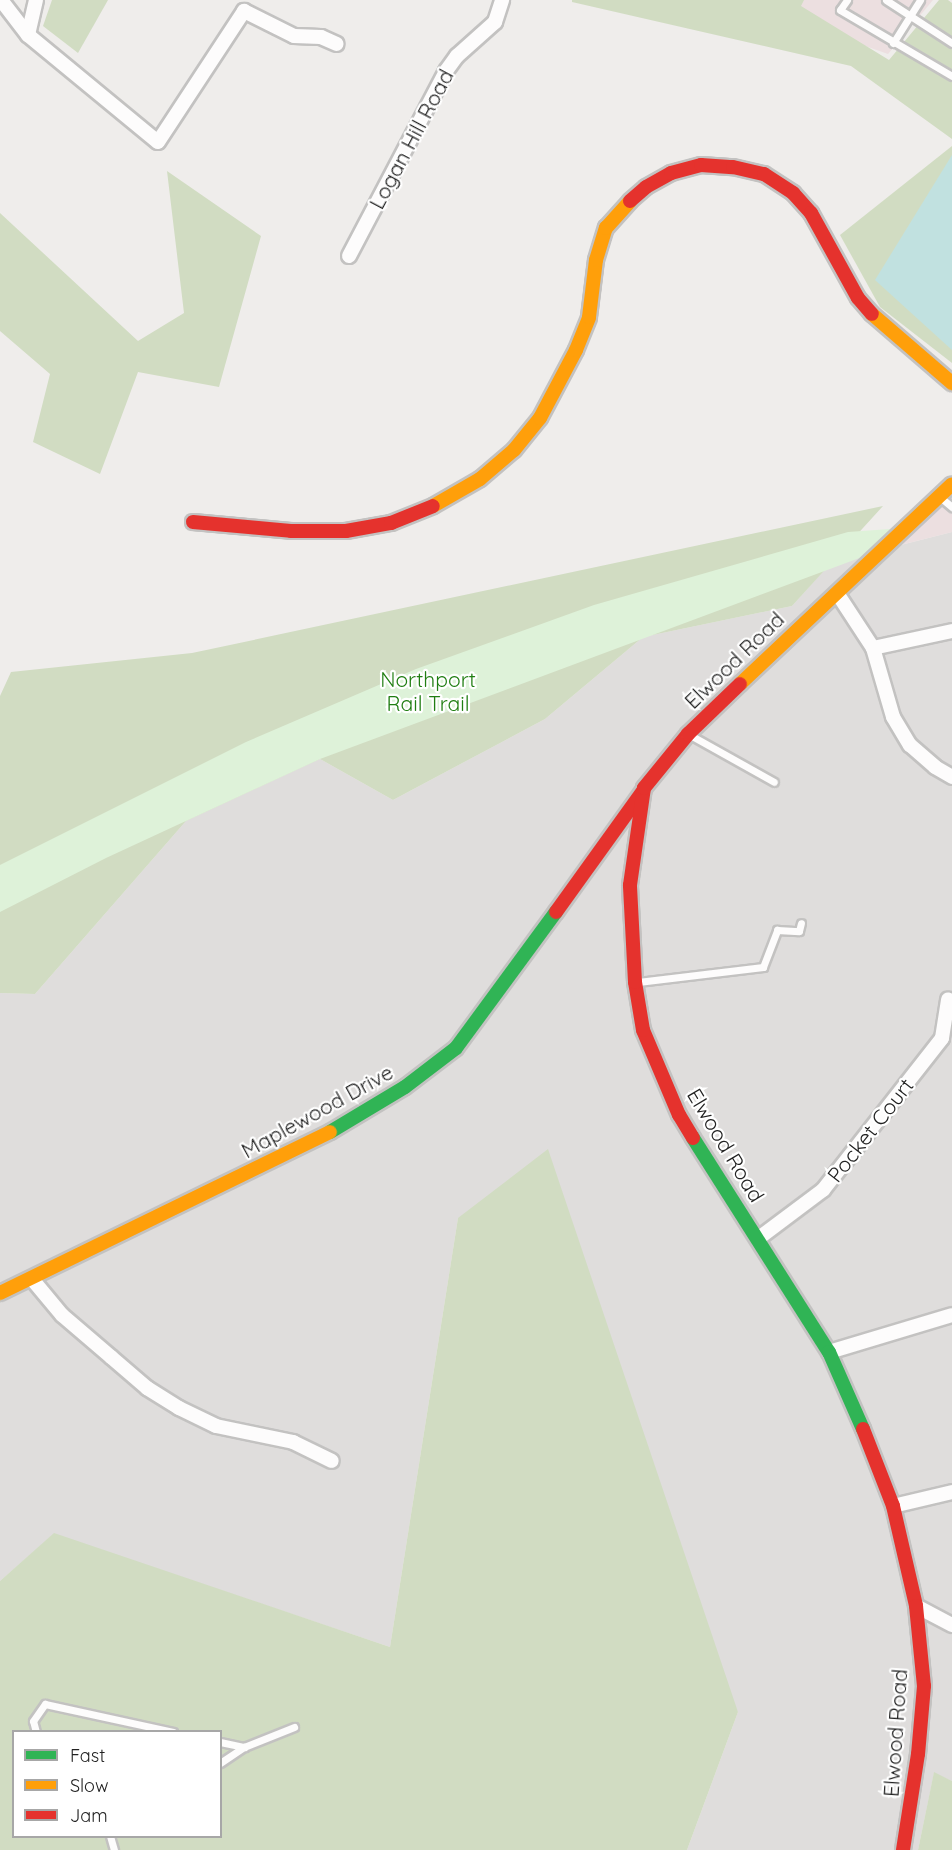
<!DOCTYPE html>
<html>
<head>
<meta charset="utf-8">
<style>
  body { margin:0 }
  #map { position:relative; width:952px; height:1850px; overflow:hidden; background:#efedeb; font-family:Quicksand,sans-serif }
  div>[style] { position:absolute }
  .residential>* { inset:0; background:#dfdddc }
  .commercial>* { inset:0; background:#ecdfe0 }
  .forest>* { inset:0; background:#d1dcc2 }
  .park>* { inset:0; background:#def2d9 }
  .water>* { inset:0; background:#c1e1e0 }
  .roads { filter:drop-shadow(2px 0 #c3c2c1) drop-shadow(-2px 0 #c3c2c1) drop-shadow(0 2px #c3c2c1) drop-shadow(0 -2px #c3c2c1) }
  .lane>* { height:7px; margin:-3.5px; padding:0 3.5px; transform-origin:3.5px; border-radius:3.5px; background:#fdfcfc }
  .street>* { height:14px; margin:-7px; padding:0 7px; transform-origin:7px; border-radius:7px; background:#fdfcfc }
  .fast>* { height:14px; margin:-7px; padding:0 7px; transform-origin:7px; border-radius:7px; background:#30b455 }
  .slow>* { height:14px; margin:-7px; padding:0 7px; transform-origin:7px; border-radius:7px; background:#ff9f0a }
  .jam>* { height:14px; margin:-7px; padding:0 7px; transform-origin:7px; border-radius:7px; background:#e5322d }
  span { translate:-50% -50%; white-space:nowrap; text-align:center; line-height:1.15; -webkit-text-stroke:4.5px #fff; paint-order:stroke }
  .street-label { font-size:21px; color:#222 }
  .park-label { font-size:21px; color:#207e12 }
  .legend { position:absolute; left:12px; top:1730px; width:210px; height:108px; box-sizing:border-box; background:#fff; border:2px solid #a7a7a7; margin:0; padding:8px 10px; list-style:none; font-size:18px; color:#222 }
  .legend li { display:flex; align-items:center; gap:12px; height:30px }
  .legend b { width:30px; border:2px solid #a7a7a7 }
</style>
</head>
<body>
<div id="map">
  <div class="residential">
    <div style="clip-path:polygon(952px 532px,952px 1781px,934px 1773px,918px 1850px,687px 1850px,738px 1712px,458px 1218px,390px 1647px,54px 1534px,0 1581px,0 993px,35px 994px,186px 821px,320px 759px,393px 800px,545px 719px,643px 637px,792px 606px,827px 567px,881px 550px)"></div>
  </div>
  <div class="commercial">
    <div style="clip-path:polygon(735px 0,933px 0,888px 54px)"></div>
    <div style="clip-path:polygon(952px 486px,952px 532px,881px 550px)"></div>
  </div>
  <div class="forest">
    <div style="clip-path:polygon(52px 0,108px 0,78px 53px,43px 26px)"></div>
    <div style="clip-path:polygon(572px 0,804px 0,801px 6px,889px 60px,939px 0,948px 0,952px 3px,952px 139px,851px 66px,572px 2px)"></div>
    <div style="clip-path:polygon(952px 146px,952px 363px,880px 307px,840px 235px)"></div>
    <div style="clip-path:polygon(167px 171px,261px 236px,219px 387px,138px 372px,100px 474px,33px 442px,50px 374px,0 331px,0 213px,138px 341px,184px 313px)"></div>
    <div style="clip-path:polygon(883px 506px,792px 606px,643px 637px,545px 719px,393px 800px,320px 759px,186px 821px,35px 994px,0 993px,0 696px,11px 672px,192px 653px)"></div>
    <div style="clip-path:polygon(evenodd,548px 1149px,738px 1712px,687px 1850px,0 1850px,0 1581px,54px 1533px,390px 1647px,458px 1218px,548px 1149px,14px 1732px,220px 1732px,220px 1836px,14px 1836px,14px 1732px)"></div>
    <div style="clip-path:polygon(934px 1772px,952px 1781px,952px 1850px,918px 1850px)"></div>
  </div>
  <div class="park">
    <div style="clip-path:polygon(904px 528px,881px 550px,320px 759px,106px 858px,0 912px,0 865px,246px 742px,416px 669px,594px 605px,848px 532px)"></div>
  </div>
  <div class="water">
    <div style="clip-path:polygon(952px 155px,952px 350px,875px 280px)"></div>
  </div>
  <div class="roads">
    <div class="lane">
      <div style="left:847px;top:0;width:12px;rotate:125deg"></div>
      <div style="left:840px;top:10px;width:130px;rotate:30.5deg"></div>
      <div style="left:886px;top:0;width:79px;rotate:33.1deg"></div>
      <div style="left:893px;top:43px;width:51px;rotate:-57.9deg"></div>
      <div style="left:940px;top:497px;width:16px;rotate:40deg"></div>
      <div style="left:690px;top:735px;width:96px;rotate:29.2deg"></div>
      <div style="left:638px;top:982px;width:126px;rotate:-6.8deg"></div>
      <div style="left:763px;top:967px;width:40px;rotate:-69deg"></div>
      <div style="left:777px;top:930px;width:22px;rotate:3deg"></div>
      <div style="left:799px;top:931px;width:8px;rotate:-76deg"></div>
      <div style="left:36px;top:1732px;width:11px;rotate:-105deg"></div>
      <div style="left:33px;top:1721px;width:21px;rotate:-55deg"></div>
      <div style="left:45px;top:1704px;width:131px;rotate:12.3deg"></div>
      <div style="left:220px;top:1742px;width:25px;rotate:12deg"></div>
      <div style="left:220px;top:1763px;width:29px;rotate:-34deg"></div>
      <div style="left:244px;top:1747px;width:54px;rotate:-21.8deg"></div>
      <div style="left:110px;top:1836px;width:15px;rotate:74deg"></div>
    </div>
    <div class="street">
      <div style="left:1px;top:0;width:44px;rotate:52.4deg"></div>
      <div style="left:36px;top:0;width:36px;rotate:103deg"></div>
      <div style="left:28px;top:35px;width:168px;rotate:39.5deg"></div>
      <div style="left:158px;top:142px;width:157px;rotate:-56.7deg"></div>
      <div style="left:244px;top:11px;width:56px;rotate:26.6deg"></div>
      <div style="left:294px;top:36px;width:27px;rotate:2deg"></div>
      <div style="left:321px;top:37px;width:17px;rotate:24deg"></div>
      <div style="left:349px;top:256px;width:209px;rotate:-62.3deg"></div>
      <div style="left:446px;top:71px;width:19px;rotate:-54deg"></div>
      <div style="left:457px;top:56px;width:51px;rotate:-41.8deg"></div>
      <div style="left:495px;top:22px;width:23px;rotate:-72deg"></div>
      <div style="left:837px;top:593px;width:66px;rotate:56.8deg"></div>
      <div style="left:873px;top:648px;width:72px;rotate:73.8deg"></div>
      <div style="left:893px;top:717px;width:33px;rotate:59deg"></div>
      <div style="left:910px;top:745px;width:33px;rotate:41deg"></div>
      <div style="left:935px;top:767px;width:20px;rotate:30deg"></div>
      <div style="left:873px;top:648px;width:81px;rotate:-12.1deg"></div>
      <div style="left:759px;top:1238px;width:80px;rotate:-36.9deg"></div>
      <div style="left:823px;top:1190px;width:193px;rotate:-51.9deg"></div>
      <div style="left:942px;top:1038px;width:39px;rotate:-81deg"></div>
      <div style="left:32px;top:1279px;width:47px;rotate:50.2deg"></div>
      <div style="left:62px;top:1315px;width:65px;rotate:40.6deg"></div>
      <div style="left:111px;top:1357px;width:48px;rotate:40.7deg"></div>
      <div style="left:147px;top:1388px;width:38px;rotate:32deg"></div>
      <div style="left:179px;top:1408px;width:41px;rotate:25.9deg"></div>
      <div style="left:216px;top:1426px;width:79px;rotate:11.7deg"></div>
      <div style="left:293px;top:1442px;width:43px;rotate:26deg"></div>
      <div style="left:829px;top:1352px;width:128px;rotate:-16.7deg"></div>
      <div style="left:893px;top:1506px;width:61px;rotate:-13.3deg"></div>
      <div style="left:916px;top:1606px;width:41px;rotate:27.8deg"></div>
    </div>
    <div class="fast">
      <div style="left:330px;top:1132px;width:87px;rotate:-31deg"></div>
      <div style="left:405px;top:1087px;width:64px;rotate:-37.4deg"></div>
      <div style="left:456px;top:1048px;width:169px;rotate:-53.7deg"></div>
      <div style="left:693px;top:1138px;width:254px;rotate:57.6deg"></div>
      <div style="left:829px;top:1352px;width:84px;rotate:66.2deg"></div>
    </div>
    <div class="slow">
      <div style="left:872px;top:314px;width:106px;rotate:40.8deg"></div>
      <div style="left:433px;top:506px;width:54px;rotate:-29.9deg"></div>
      <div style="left:480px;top:479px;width:45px;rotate:-40.5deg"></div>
      <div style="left:514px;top:450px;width:41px;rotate:-50.9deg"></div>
      <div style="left:540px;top:418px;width:77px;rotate:-62.1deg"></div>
      <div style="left:576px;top:350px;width:35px;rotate:-68deg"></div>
      <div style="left:589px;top:317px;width:57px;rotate:-83deg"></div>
      <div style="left:596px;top:260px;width:34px;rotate:-73deg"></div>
      <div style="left:606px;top:228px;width:36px;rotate:-48deg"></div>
      <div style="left:740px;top:684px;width:291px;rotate:-43.3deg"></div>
      <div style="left:0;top:1293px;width:367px;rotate:-26deg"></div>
    </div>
    <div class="jam">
      <div style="left:630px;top:201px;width:21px;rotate:-41deg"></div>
      <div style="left:646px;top:187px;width:29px;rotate:-29deg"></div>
      <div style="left:671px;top:173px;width:31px;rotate:-15deg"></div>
      <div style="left:701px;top:165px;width:32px;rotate:4deg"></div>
      <div style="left:733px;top:167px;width:32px;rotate:13deg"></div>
      <div style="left:764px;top:174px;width:35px;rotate:33deg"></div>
      <div style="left:793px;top:193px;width:27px;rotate:48deg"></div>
      <div style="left:811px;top:213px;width:97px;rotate:61.1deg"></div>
      <div style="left:858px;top:298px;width:21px;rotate:49deg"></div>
      <div style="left:193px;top:522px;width:98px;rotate:5.2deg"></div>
      <div style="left:291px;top:531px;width:55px"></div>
      <div style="left:346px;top:531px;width:46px;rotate:-10.1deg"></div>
      <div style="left:391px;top:523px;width:45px;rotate:-22deg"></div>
      <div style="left:556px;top:912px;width:149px;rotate:-54.3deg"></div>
      <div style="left:693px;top:1138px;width:27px;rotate:-121deg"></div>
      <div style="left:679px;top:1115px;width:92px;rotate:-113deg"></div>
      <div style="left:643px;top:1030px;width:49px;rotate:-99.5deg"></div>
      <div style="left:635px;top:982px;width:97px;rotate:-93deg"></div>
      <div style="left:630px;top:885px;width:98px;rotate:-81.8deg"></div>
      <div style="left:644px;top:788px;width:70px;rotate:-50.8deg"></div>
      <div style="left:688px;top:734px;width:72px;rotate:-43.9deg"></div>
      <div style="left:863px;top:1429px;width:83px;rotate:68.7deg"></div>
      <div style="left:893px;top:1506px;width:103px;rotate:77deg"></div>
      <div style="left:916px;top:1606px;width:80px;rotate:84.3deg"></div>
      <div style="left:924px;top:1686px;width:68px;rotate:95deg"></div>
      <div style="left:918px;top:1754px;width:97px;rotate:98.9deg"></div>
    </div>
  </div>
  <div class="street-label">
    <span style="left:411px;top:139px;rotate:-62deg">Logan Hill Road</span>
    <span style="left:734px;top:660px;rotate:-44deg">Elwood Road</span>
    <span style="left:317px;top:1111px;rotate:-29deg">Maplewood Drive</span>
    <span style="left:870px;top:1130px;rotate:-52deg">Pocket Court</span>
    <span style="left:726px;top:1145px;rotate:59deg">Elwood Road</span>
    <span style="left:895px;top:1733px;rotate:-86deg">Elwood Road</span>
  </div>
  <div class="park-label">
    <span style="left:428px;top:691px">Northport<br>Rail Trail</span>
  </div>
  <ul class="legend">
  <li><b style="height:8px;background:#30b455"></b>Fast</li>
  <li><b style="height:8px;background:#ff9f0a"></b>Slow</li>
  <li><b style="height:8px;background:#e5322d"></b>Jam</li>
  </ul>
</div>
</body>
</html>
